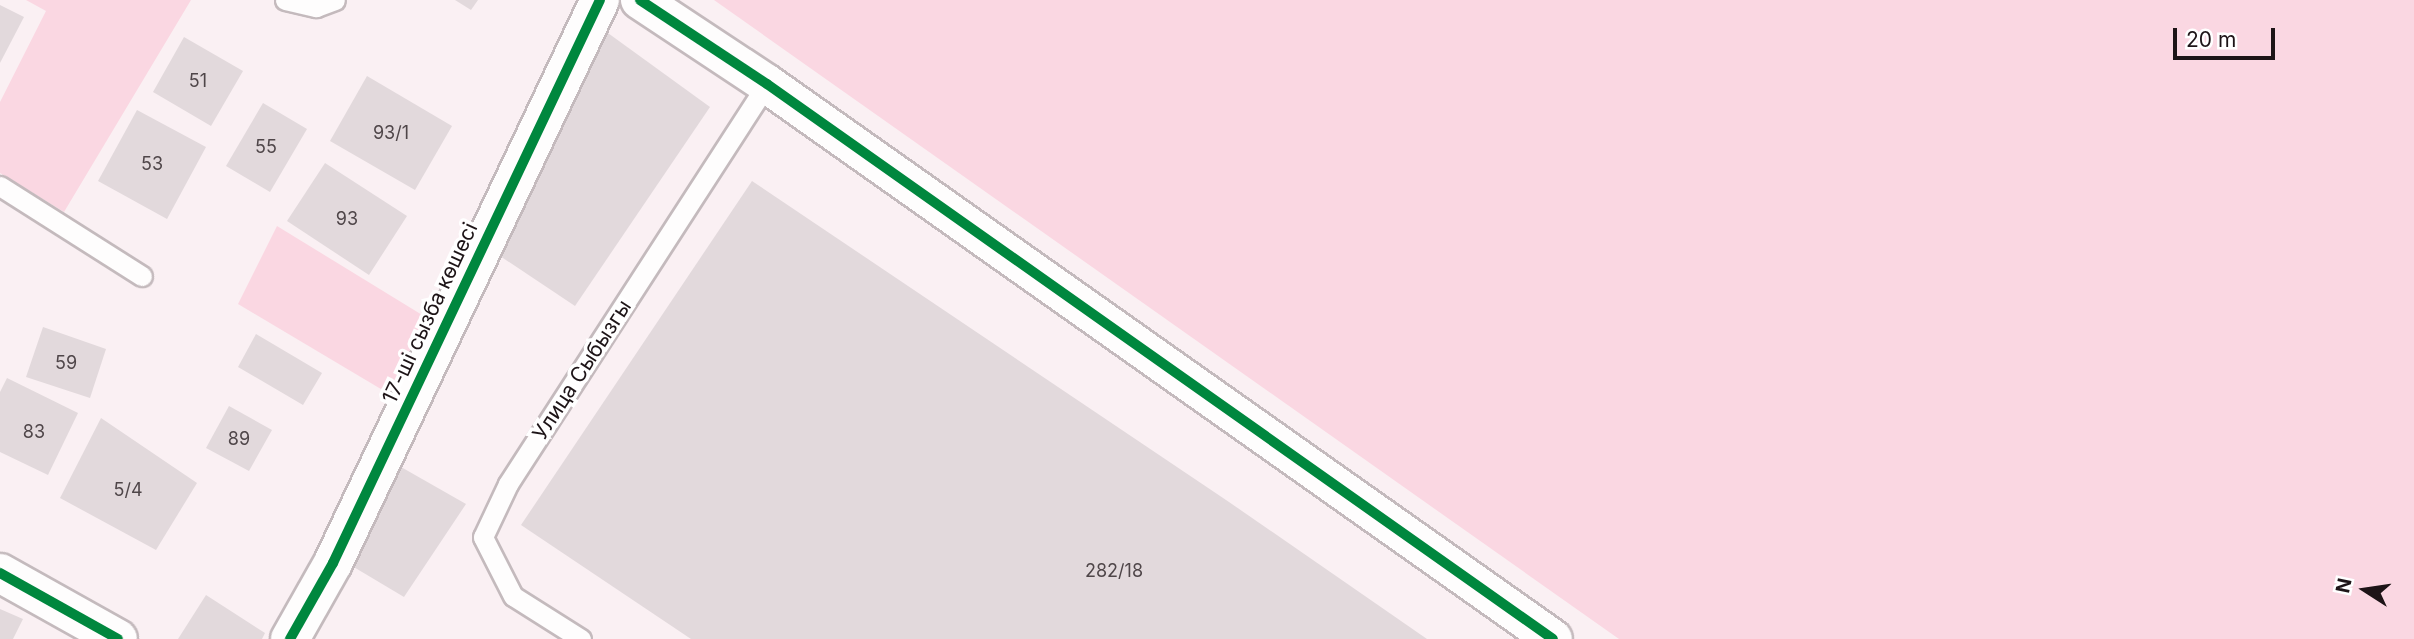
<!DOCTYPE html>
<html>
<head>
<meta charset="utf-8">
<style>
  body { margin:0 }
  #map { position:relative; width:2414px; height:639px; overflow:hidden; background:#faf0f3; font-family:Inter,sans-serif }
  div>[style] { position:absolute }
  .green>* { inset:0; background:#fad7e2 }
  .building>* { inset:0; background:#e2d9dc }
  .roads { filter:drop-shadow(2px 0 #c4babd) drop-shadow(-2px 0 #c4babd) drop-shadow(0 2px #c4babd) drop-shadow(0 -2px #c4babd) }
  .lane>* { height:19px; margin:-9.5px; padding:0 9.5px; transform-origin:9.5px; border-radius:9.5px; background:#fefdfd }
  .street>* { height:38px; margin:-19px; padding:0 19px; transform-origin:19px; border-radius:19px; background:#fefdfd }
  .cycleway>* { height:10px; margin:-5px; padding:0 5px; transform-origin:5px; border-radius:5px; background:#00873e }
  span { translate:-50% -50%; white-space:nowrap; text-align:center; line-height:1.15; -webkit-text-stroke:7px #fff; paint-order:stroke }
  .number-label { font-size:18px; color:#4f4649 }
  .number-label span { -webkit-text-stroke-width:0 }
  .street-label { font-size:21px; color:#1d1417 }
  .north { position:absolute; left:2330px; top:555px; width:70px; height:70px; -webkit-text-stroke:5px #fff; paint-order:stroke; rotate:282deg; font-size:19px; font-weight:700; line-height:28px; text-align:center; color:#1d1417 }
  .north::after { content:''; display:block; margin:auto; width:24px; height:32px; background:#1d1417; clip-path:polygon(50% 0,100% 100%,50% 72%,0 100%) }
  .scale { position:absolute; left:2173px; top:28px; width:102px; height:32px; box-sizing:border-box; border:4px solid #1d1417; border-top:0; padding-left:9px; font-size:21px; line-height:24px; white-space:nowrap; color:#1d1417; -webkit-text-stroke:5px #fff; paint-order:stroke }
</style>
</head>
<body>
<div id="map">
  <div class="green">
    <div style="clip-path:polygon(26px 0,191px 0,64px 212px,0 173px,0 102px,46px 11px)"></div>
    <div style="clip-path:polygon(714px 0,2414px 0,2414px 639px,1619px 639px)"></div>
    <div style="clip-path:polygon(277px 226px,432px 321px,396px 398px,238px 304px)"></div>
  </div>
  <div class="building">
    <div style="clip-path:polygon(455px 0,478px 0,471px 10px)"></div>
    <div style="clip-path:polygon(0 5px,24px 17px,0 63px)"></div>
    <div style="clip-path:polygon(601px 28px,710px 107px,575px 306px,497px 254px)"></div>
    <div style="clip-path:polygon(184px 37px,243px 71px,211px 126px,153px 92px)"></div>
    <div style="clip-path:polygon(367px 76px,452px 126px,415px 190px,330px 141px)"></div>
    <div style="clip-path:polygon(263px 103px,307px 129px,270px 192px,226px 166px)"></div>
    <div style="clip-path:polygon(137px 110px,206px 147px,167px 219px,98px 181px)"></div>
    <div style="clip-path:polygon(325px 163px,407px 216px,369px 275px,287px 221px)"></div>
    <div style="clip-path:polygon(752px 181px,1229px 502px,1427px 639px,691px 639px,521px 525px)"></div>
    <div style="clip-path:polygon(43px 327px,106px 349px,90px 398px,26px 377px)"></div>
    <div style="clip-path:polygon(256px 334px,322px 373px,303px 405px,238px 367px)"></div>
    <div style="clip-path:polygon(7px 378px,78px 413px,48px 475px,0 452px,0 392px)"></div>
    <div style="clip-path:polygon(229px 406px,272px 430px,249px 471px,206px 448px)"></div>
    <div style="clip-path:polygon(101px 418px,197px 483px,156px 550px,60px 498px)"></div>
    <div style="clip-path:polygon(394px 463px,466px 504px,404px 597px,352px 566px)"></div>
    <div style="clip-path:polygon(206px 595px,265px 633px,262px 639px,178px 639px)"></div>
    <div style="clip-path:polygon(0 609px,23px 619px,13px 639px,0 639px)"></div>
  </div>
  <div class="roads">
    <div class="lane">
      <div style="left:285px;top:0;width:32px;rotate:13deg"></div>
      <div style="left:316px;top:7px;width:20px;rotate:-20deg"></div>
      <div style="left:0;top:186px;width:168px;rotate:32.4deg"></div>
      <div style="left:581px;top:639px;width:80px;rotate:-147.7deg"></div>
      <div style="left:513px;top:596px;width:66px;rotate:-117deg"></div>
      <div style="left:483px;top:537px;width:59px;rotate:-64.7deg"></div>
      <div style="left:508px;top:484px;width:477px;rotate:-57.1deg"></div>
    </div>
    <div class="street">
      <div style="left:640px;top:0;width:152px;rotate:33.5deg"></div>
      <div style="left:767px;top:84px;width:962px;rotate:35.23deg"></div>
      <div style="left:0;top:573px;width:135px;rotate:29.2deg"></div>
      <div style="left:290px;top:639px;width:87px;rotate:-60.5deg"></div>
      <div style="left:333px;top:563px;width:623px;rotate:-64.63deg"></div>
    </div>
  </div>
  <div class="cycleway">
    <div style="left:640px;top:0;width:152px;rotate:33.5deg"></div>
    <div style="left:767px;top:84px;width:962px;rotate:35.23deg"></div>
    <div style="left:0;top:573px;width:135px;rotate:29.2deg"></div>
    <div style="left:290px;top:639px;width:87px;rotate:-60.5deg"></div>
    <div style="left:333px;top:563px;width:623px;rotate:-64.63deg"></div>
  </div>
  <div class="number-label">
    <span style="left:198px;top:81px">51</span>
    <span style="left:391px;top:133px">93/1</span>
    <span style="left:266px;top:147px">55</span>
    <span style="left:152px;top:164px">53</span>
    <span style="left:347px;top:219px">93</span>
    <span style="left:66px;top:363px">59</span>
    <span style="left:34px;top:432px">83</span>
    <span style="left:239px;top:439px">89</span>
    <span style="left:128px;top:490px">5/4</span>
    <span style="left:1114px;top:571px">282/18</span>
  </div>
  <div class="street-label">
    <span style="left:430px;top:313px;rotate:-65deg">17-ші сызба көшесі</span>
    <span style="left:582px;top:370px;rotate:-57deg">Улица Сыбызгы</span>
  </div>
  <div class="north">N</div>
  <div class="scale">20 m</div>
</div>
</body>
</html>
